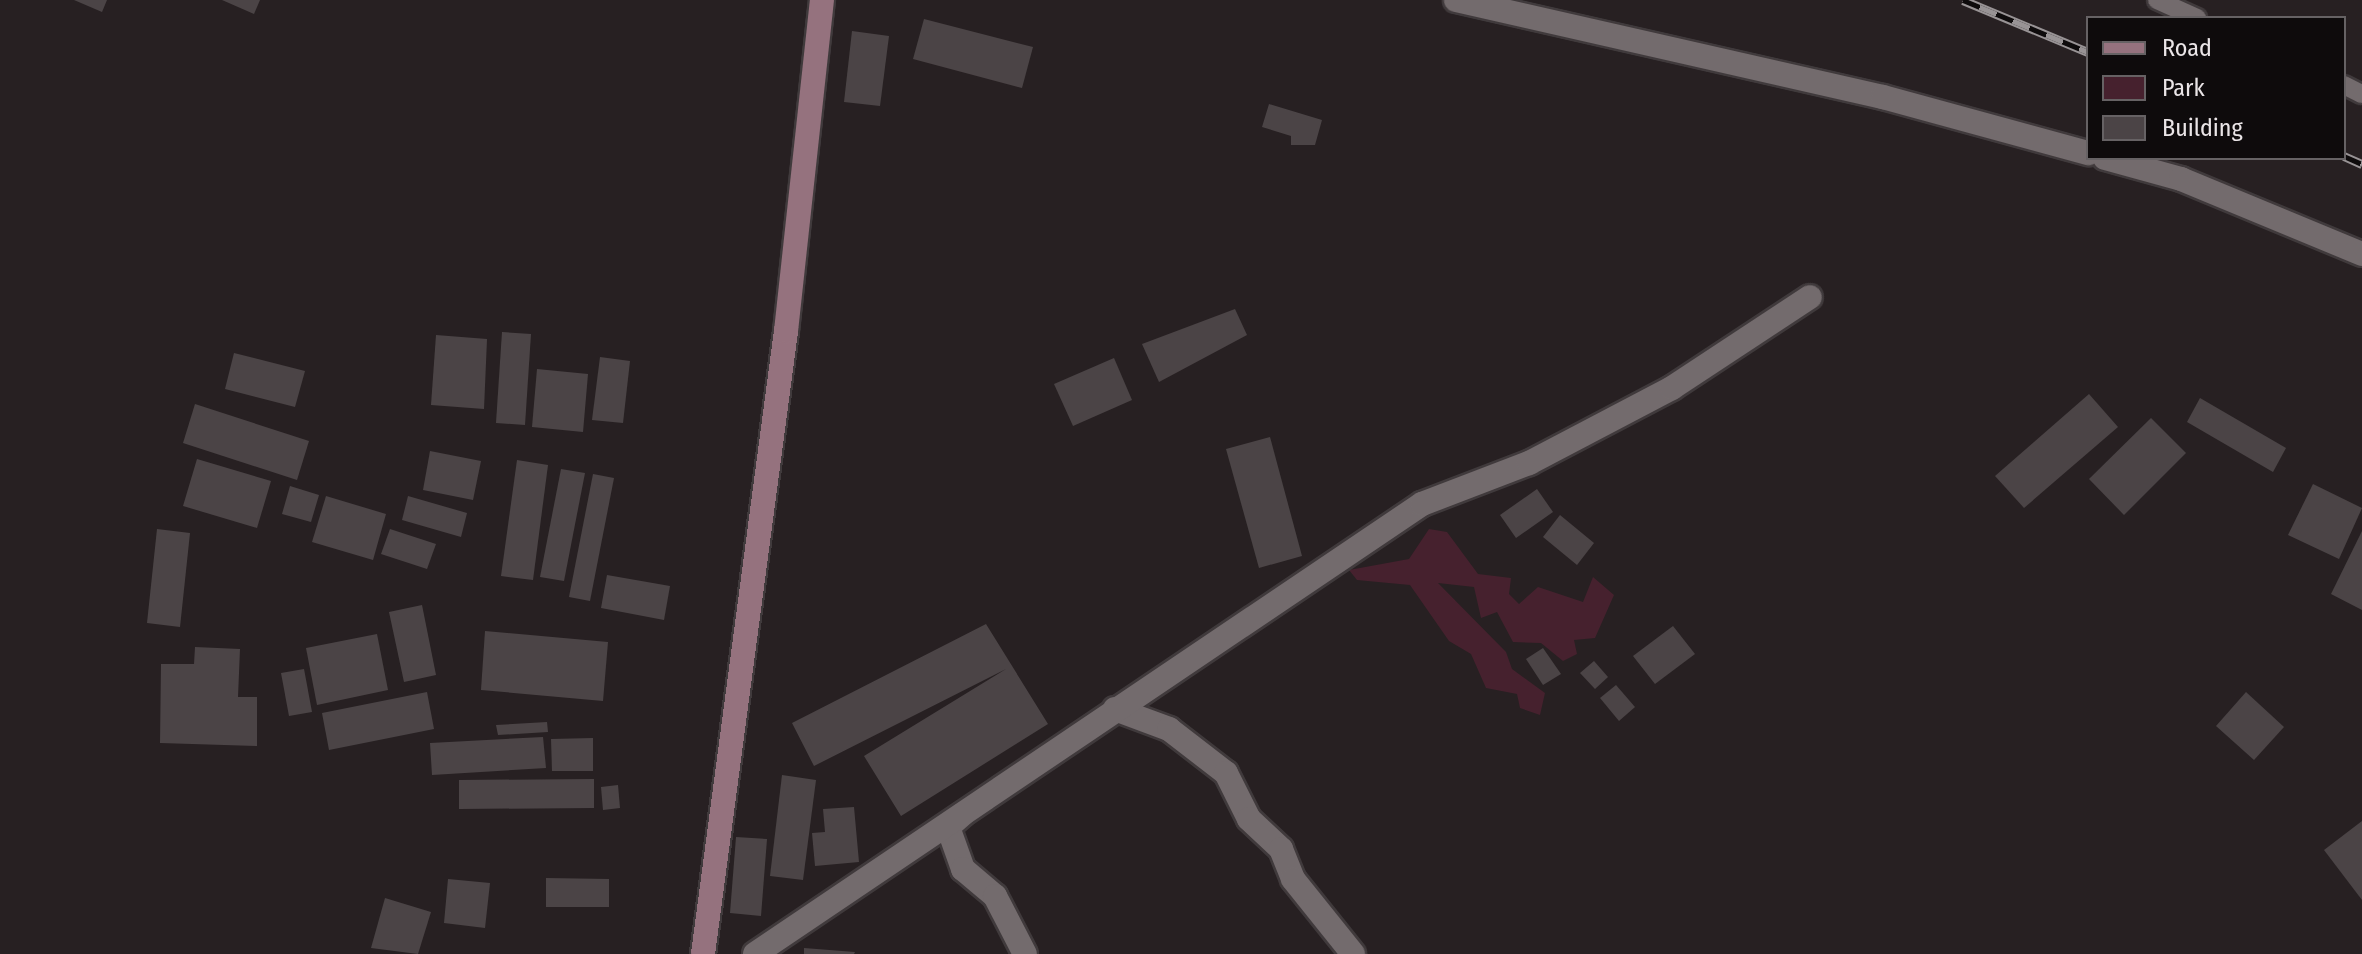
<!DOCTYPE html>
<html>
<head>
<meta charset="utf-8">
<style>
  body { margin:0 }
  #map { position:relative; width:2362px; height:954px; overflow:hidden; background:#272022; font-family:"Fira Sans Condensed",sans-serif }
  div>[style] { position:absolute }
  .green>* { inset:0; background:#46212e }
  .building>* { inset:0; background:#4b4446 }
  .roads { filter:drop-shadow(2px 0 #403a3c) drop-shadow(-2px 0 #403a3c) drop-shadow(0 2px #403a3c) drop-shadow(0 -2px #403a3c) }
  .lane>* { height:18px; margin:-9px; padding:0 9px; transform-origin:9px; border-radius:9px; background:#736b6d }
  .street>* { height:24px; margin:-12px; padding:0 12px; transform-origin:12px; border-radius:12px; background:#736b6d }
  .secondary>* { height:24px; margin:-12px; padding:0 12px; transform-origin:12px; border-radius:12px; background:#95727e }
  .rail>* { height:9px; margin-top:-4.5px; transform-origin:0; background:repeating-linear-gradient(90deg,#0e0b0c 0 18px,#989395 0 36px); box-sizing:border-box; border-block:2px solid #989395 }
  span { translate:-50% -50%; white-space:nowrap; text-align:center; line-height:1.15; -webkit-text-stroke:6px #0e0b0c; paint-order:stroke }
  .legend { position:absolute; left:2086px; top:16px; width:260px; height:144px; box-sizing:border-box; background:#0e0b0c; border:2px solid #666264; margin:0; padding:10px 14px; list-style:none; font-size:24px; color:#eae5e7 }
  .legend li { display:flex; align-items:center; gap:16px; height:40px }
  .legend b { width:40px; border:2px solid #666264 }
</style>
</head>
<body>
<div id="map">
  <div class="green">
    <div style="clip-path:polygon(1429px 529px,1447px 532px,1478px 574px,1511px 578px,1509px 594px,1519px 604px,1538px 587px,1583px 602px,1593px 577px,1614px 595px,1595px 638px,1574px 640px,1577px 654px,1563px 661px,1541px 643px,1513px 642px,1497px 612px,1481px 618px,1474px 587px,1438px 583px,1506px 652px,1512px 669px,1545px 693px,1540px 715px,1520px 708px,1517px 694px,1486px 688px,1471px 654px,1449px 641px,1410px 585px,1357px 580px,1349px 570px,1409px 559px)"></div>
  </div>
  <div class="building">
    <div style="clip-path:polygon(74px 0,107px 0,102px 12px)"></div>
    <div style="clip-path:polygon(222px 0,260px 0,254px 14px)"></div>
    <div style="clip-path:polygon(924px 19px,1033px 47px,1022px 88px,913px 59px)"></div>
    <div style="clip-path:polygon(852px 31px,889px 36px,880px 106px,844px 102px)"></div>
    <div style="clip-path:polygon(1269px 104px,1322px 120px,1315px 145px,1291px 145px,1291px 136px,1262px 127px)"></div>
    <div style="clip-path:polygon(1235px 309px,1247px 335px,1159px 382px,1142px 344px)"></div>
    <div style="clip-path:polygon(502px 332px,531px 334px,525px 425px,496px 423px)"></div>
    <div style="clip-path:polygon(436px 335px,487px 339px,484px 409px,431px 405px)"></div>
    <div style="clip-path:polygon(234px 353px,305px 371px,295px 407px,225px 389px)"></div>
    <div style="clip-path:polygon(600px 357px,630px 361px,623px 423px,592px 420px)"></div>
    <div style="clip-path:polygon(1114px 358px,1132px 400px,1073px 426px,1054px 384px)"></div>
    <div style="clip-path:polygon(537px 369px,588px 374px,583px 432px,532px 427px)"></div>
    <div style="clip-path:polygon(2089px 394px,2118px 427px,2024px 508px,1995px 476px)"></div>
    <div style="clip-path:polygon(2200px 398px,2286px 448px,2273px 472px,2187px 422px)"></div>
    <div style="clip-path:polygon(195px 404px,309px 441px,297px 480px,183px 443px)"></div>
    <div style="clip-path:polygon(2151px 418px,2186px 453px,2124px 515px,2089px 479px)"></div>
    <div style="clip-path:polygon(1270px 437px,1302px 556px,1259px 568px,1226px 449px)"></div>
    <div style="clip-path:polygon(430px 451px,481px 461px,473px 500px,423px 490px)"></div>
    <div style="clip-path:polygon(197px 459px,271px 481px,257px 528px,183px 506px)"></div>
    <div style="clip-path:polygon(517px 460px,548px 465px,533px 580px,501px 576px)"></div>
    <div style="clip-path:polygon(561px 469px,585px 473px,564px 581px,540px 577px)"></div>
    <div style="clip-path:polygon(593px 474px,614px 478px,590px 601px,569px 597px)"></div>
    <div style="clip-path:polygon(2313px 484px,2362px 508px,2339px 559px,2288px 535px)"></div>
    <div style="clip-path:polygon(290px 486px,319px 495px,311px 522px,282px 514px)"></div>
    <div style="clip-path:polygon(1537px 489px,1553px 512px,1516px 538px,1500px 515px)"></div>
    <div style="clip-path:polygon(326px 496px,386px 514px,373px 560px,312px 542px)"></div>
    <div style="clip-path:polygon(408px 496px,467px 513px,461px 537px,402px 520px)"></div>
    <div style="clip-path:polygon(1560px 515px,1594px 543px,1577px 565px,1543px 537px)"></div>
    <div style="clip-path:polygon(157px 529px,190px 533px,180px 627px,147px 623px)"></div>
    <div style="clip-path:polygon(390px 529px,436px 544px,427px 569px,381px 554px)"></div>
    <div style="clip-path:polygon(2362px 531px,2362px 610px,2331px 594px)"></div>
    <div style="clip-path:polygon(607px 575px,670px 586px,664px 620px,601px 608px)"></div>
    <div style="clip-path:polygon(422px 605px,436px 675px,404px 682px,389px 612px)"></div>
    <div style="clip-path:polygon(986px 624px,1048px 724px,901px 816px,864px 756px,1006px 669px,814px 766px,792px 723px)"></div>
    <div style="clip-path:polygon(1673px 626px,1695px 654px,1655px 684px,1633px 656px)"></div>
    <div style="clip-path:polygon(485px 631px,608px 642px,603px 701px,481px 690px)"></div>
    <div style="clip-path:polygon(377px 634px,388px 690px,317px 705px,306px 648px)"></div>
    <div style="clip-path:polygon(195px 647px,240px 649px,238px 697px,257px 697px,257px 746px,160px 743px,161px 664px,194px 664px)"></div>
    <div style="clip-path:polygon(1543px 648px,1561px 674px,1543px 685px,1526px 659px)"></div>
    <div style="clip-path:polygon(1594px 661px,1608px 677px,1595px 689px,1580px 673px)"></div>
    <div style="clip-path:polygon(304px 669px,312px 712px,289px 716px,281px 673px)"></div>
    <div style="clip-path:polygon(1616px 685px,1635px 707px,1619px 721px,1600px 698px)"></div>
    <div style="clip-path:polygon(427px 692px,434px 729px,329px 750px,322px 713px)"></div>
    <div style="clip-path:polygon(2246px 692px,2284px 727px,2254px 760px,2216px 726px)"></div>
    <div style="clip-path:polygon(547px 722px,548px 732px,498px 735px,496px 725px)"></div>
    <div style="clip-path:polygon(543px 737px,546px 768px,432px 775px,430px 743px)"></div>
    <div style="clip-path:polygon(593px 738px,593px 771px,552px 771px,551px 739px)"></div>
    <div style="clip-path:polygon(782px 775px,816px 780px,803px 880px,770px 876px)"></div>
    <div style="clip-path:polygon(594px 779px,594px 808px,459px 809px,459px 780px)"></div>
    <div style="clip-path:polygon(618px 785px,620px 808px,603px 810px,601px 787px)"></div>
    <div style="clip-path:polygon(854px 807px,859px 862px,815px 866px,812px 833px,825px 832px,823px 809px)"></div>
    <div style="clip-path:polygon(2362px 821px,2362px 900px,2324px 850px)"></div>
    <div style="clip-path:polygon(736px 837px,767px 839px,761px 916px,730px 913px)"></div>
    <div style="clip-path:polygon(546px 878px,609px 879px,609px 907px,546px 907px)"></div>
    <div style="clip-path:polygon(448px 879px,490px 883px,485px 928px,444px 923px)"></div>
    <div style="clip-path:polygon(385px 898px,431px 912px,418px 954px,371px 948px)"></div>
    <div style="clip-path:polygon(804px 948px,855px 952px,854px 954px,804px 954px)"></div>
  </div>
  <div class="roads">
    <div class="lane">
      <div style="left:2157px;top:0;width:44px;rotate:24.2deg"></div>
      <div style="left:2344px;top:85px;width:20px;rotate:27deg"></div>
    </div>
    <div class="street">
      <div style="left:1456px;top:0;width:438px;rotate:12.8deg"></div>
      <div style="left:1883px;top:97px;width:213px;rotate:15.3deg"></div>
      <div style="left:2105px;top:158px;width:79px;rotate:15.4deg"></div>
      <div style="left:2181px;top:179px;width:196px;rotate:22.5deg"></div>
      <div style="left:1115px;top:709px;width:58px;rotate:20.3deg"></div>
      <div style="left:1169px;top:729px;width:72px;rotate:37.7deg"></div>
      <div style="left:1226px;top:773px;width:51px;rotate:63.4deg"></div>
      <div style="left:1249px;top:819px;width:44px;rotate:43.2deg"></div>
      <div style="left:1281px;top:849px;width:32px;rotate:68deg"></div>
      <div style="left:1293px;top:879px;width:96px;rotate:51.3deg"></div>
      <div style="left:963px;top:814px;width:20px;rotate:139deg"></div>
      <div style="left:948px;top:827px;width:45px;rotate:70.3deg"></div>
      <div style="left:963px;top:869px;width:42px;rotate:40.2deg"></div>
      <div style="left:995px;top:896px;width:65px;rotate:62.7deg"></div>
      <div style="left:755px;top:954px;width:805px;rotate:-34.01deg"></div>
      <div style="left:1422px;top:504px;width:115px;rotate:-21deg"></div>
      <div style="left:1529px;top:463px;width:161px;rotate:-27.7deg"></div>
      <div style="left:1672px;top:388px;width:165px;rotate:-33.4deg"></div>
    </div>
    <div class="secondary">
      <div style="left:703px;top:954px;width:629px;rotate:-82.41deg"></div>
      <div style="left:786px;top:331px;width:333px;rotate:-83.8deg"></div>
    </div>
  </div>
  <div class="rail">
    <div style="left:1963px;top:0;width:135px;rotate:22.6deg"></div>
    <div style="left:2344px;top:156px;width:20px;rotate:24deg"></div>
  </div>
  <ul class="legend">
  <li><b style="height:10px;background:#95727e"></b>Road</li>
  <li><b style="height:22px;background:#46212e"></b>Park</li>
  <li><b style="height:22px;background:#4b4446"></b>Building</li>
  </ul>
</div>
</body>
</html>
